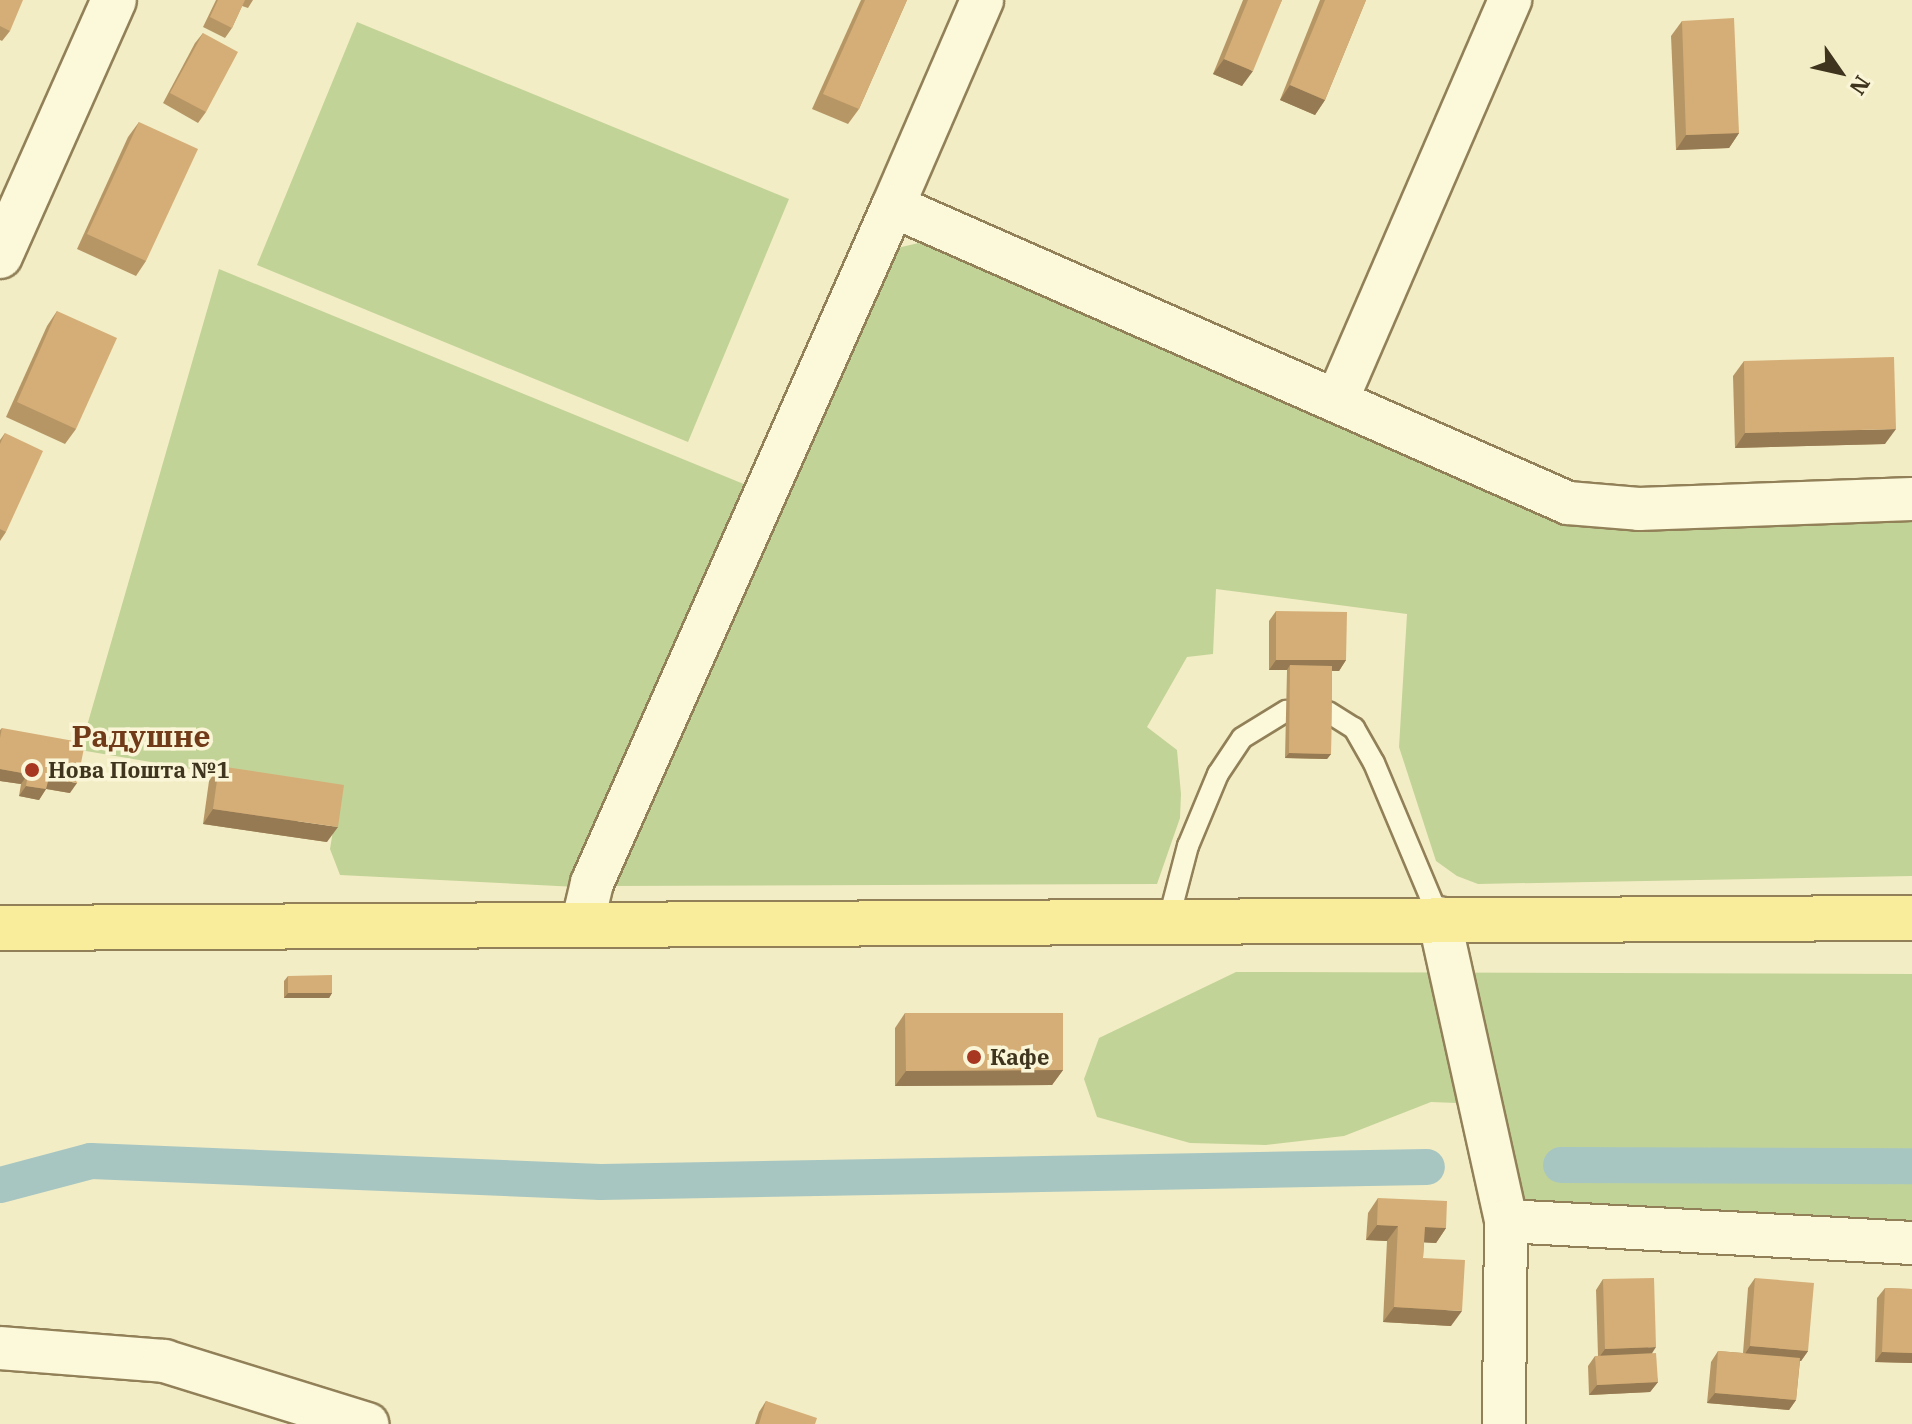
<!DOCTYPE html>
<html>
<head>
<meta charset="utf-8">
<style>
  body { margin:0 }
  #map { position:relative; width:1912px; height:1424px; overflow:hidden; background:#f3edc5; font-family:"IBM Plex Serif",serif }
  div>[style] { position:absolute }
  .green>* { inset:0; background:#c2d397 }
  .canal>* { height:36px; margin:-18px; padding:0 18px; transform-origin:18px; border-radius:18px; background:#a7c6c2 }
  .roads { filter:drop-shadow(2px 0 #918058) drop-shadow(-2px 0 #918058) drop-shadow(0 2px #918058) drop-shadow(0 -2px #918058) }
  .lane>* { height:20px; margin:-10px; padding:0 10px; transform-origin:10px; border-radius:10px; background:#fcf8da }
  .street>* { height:42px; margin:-21px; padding:0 21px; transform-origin:21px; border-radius:21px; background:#fcf8da }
  .secondary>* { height:44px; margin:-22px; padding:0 22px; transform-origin:22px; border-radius:22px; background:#fcf8da }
  .primary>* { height:44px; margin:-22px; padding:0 22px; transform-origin:22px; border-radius:22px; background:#f9ec9a }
  .wall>* { inset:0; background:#b79666 }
  .shaded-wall>* { inset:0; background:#957a53 }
  .building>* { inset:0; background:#d5ae77 }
  .dots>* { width:22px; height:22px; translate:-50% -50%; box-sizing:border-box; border:4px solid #f9f5d6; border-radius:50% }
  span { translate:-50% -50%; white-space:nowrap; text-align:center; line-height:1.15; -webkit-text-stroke:7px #f9f5d6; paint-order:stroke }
  .poi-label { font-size:22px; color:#3f341e; font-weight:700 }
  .left { translate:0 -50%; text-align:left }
  .district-label { font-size:30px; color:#713a18; font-weight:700 }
  .north { position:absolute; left:1800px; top:32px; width:80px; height:80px; -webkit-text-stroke:6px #f9f5d6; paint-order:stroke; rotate:124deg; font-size:22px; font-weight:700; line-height:32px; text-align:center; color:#3f341e }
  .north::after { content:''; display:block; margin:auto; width:28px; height:36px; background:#3f341e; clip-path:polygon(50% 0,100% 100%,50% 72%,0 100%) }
</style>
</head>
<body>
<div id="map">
  <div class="green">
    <div style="clip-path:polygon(357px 22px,789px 199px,688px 442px,257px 265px)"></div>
    <div style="clip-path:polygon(927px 241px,1514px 492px,1912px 512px,1912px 876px,1478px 884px,1457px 876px,1436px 861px,1399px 747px,1407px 614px,1216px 589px,1213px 654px,1187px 657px,1147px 727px,1177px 750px,1181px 794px,1180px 818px,1157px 884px,605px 886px,893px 249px)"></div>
    <div style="clip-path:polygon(219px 269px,751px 487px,577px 887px,340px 875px,330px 849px,339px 794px,80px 750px)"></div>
    <div style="clip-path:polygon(1236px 972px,1912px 974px,1912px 1243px,1506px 1221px,1482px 1104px,1431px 1102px,1344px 1136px,1266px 1145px,1190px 1143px,1097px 1117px,1084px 1079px,1099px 1038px)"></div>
  </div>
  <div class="canal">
    <div style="left:1561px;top:1165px;width:351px;rotate:0.2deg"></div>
    <div style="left:0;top:1185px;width:94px;rotate:-14.8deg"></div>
    <div style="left:91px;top:1161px;width:510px;rotate:2.36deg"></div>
    <div style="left:601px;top:1182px;width:826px;rotate:-1.04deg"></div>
  </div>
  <div class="roads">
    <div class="lane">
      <div style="left:1328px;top:712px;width:31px;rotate:32deg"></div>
      <div style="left:1354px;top:728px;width:40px;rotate:60.3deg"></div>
      <div style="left:1374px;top:763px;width:168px;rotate:67.2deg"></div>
      <div style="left:1168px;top:922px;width:79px;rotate:-75.3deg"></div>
      <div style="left:1188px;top:846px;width:78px;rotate:-67.4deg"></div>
      <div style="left:1218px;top:774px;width:43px;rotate:-56.3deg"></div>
      <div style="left:1242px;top:738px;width:52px;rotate:-31.5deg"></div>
    </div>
    <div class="street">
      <div style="left:893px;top:206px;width:224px;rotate:-66.6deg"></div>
      <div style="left:1337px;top:400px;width:436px;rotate:-66.6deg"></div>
      <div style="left:1439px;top:918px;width:310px;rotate:77.5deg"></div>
      <div style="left:1506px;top:1221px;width:203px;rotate:90.6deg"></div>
      <div style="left:582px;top:925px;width:43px;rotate:-76.6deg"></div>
      <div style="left:592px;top:883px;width:741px;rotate:-66.03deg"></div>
      <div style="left:893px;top:206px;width:737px;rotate:23.75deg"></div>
      <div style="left:1568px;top:503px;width:71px;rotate:4.8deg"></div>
      <div style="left:1639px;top:509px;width:273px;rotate:-2.1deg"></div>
      <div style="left:1506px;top:1221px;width:407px;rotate:3.1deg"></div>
      <div style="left:0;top:1348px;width:165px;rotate:4.5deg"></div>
      <div style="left:164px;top:1361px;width:213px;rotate:17.2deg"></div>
    </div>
    <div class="secondary">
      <div style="left:0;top:256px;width:280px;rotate:-66deg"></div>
    </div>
    <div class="primary">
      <div style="left:0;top:928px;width:1912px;rotate:-0.3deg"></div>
    </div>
  </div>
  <div class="wall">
    <div style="clip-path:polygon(0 0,10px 31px,2px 41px,0 40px)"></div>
    <div style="clip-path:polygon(216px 0,253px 0,248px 8px,242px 6px,232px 28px,225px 38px,203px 27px)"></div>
    <div style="clip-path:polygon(861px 0,907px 0,859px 109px,848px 124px,812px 109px)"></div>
    <div style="clip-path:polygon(1243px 0,1282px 0,1242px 86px,1213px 74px)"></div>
    <div style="clip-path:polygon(1320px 0,1366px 0,1325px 100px,1315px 115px,1280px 100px)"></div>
    <div style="clip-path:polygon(1682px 21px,1739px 133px,1729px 148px,1676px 150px,1671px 36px)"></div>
    <div style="clip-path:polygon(203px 33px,206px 112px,198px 123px,163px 103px,195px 43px)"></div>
    <div style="clip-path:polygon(139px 122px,146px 261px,136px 276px,77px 249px,128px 137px)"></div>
    <div style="clip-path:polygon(57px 311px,76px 429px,65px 444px,6px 417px,47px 326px)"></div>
    <div style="clip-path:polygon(1744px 361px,1885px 444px,1735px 448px,1733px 376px)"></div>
    <div style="clip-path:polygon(5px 433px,6px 532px,0 541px,0 440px)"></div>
    <div style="clip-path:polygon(1276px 611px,1346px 660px,1339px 671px,1332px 671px,1331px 754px,1327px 759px,1285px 758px,1287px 670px,1269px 670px,1269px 621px)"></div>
    <div style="clip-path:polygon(2px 728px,70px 793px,46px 789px,39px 800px,19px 796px,21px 784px,0 781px,0 730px)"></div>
    <div style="clip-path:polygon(219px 766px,327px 842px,203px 824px,209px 781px)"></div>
    <div style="clip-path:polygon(288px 976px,332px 993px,329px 998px,284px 998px,284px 981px)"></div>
    <div style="clip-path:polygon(905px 1013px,1063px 1070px,1052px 1085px,895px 1086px,895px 1028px)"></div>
    <div style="clip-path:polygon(1378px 1198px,1446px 1228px,1436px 1243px,1424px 1242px,1423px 1258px,1451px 1326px,1383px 1322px,1387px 1241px,1366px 1240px,1368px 1213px)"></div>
    <div style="clip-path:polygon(1755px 1278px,1808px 1351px,1801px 1361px,1800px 1361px,1796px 1400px,1789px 1410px,1707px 1403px,1711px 1362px,1718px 1351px,1743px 1353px,1748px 1288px)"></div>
    <div style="clip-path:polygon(1603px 1279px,1652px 1353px,1658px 1382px,1650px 1392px,1589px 1395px,1588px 1366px,1595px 1356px,1598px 1356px,1596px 1290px)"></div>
    <div style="clip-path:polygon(1885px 1288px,1912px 1289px,1912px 1363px,1875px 1362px,1877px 1298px)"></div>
    <div style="clip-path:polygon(766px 1401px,815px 1424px,755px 1424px,759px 1412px)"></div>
  </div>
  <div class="shaded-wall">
    <div style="clip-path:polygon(1224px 59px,1253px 71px,1242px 86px,1213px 74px)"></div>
    <div style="clip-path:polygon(1290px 85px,1325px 100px,1315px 115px,1280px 100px)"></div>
    <div style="clip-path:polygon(1739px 133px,1729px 148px,1676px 150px,1686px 135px)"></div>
    <div style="clip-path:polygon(1896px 429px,1885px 444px,1735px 448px,1745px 433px)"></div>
    <div style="clip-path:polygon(1276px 660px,1346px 660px,1339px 671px,1290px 670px,1290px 665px,1287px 670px,1269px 670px)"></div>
    <div style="clip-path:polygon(1289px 753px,1331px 754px,1327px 759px,1285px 758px)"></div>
    <div style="clip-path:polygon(0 769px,28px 774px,21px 784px,0 781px)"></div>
    <div style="clip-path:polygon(49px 778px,77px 783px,70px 793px,41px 788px)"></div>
    <div style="clip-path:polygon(26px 786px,46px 789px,39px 800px,19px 796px)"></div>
    <div style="clip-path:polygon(213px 809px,338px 827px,327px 842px,203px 824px)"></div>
    <div style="clip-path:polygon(288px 993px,332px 993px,329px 998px,284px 998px)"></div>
    <div style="clip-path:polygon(1063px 1070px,1052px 1085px,895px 1086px,906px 1071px)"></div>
    <div style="clip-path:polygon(1377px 1225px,1398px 1226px,1387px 1241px,1366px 1240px)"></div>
    <div style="clip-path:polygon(1425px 1227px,1446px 1228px,1436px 1243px,1414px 1242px)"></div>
    <div style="clip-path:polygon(1394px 1307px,1462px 1311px,1451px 1326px,1383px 1322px)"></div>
    <div style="clip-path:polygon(1750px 1346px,1808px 1351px,1801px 1361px,1743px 1357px)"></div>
    <div style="clip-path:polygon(1656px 1347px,1649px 1358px,1598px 1359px,1605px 1349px)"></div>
    <div style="clip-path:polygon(1882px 1352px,1912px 1353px,1912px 1363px,1875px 1362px)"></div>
    <div style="clip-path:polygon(1658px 1382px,1650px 1392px,1589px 1395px,1597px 1385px)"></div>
    <div style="clip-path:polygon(1715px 1393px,1796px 1400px,1789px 1410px,1707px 1403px)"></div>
  </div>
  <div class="building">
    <div style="clip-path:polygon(0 0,23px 0,10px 31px,0 26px)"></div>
    <div style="clip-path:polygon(218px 0,245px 0,232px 28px,210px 17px)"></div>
    <div style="clip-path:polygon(865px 0,907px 0,859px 109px,823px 94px)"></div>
    <div style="clip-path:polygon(1248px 0,1282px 0,1253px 71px,1224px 59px)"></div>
    <div style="clip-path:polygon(1325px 0,1366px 0,1325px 100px,1290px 85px)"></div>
    <div style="clip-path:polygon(1734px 18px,1739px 133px,1686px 135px,1682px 21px)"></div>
    <div style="clip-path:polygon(203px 33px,238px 52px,206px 112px,170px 93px)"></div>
    <div style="clip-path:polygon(139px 122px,198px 149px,146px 261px,87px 234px)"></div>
    <div style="clip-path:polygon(57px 311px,117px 338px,76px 429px,17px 402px)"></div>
    <div style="clip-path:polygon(1894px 357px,1896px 429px,1745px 433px,1744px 361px)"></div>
    <div style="clip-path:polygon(5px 433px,43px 451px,6px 532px,0 529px,0 444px)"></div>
    <div style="clip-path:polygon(1276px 611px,1347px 612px,1346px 660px,1276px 660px)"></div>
    <div style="clip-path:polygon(1290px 665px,1332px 666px,1331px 754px,1289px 753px)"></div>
    <div style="clip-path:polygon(2px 728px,85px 743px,77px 783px,49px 778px,46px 789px,26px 786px,28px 774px,0 769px,0 738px)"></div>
    <div style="clip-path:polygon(219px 766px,344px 785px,338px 827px,213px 809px)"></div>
    <div style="clip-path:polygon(332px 975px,332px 993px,288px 993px,288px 976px)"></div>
    <div style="clip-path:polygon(905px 1013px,1063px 1013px,1063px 1070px,906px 1071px)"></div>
    <div style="clip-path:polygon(1378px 1198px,1447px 1201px,1446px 1228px,1425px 1227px,1423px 1258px,1465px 1260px,1462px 1311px,1394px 1307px,1398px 1226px,1377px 1225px)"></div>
    <div style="clip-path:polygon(1654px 1278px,1656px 1347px,1605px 1349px,1603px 1279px)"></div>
    <div style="clip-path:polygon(1755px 1278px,1814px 1283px,1808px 1351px,1750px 1346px)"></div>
    <div style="clip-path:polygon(1885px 1288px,1912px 1289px,1912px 1353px,1882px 1352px)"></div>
    <div style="clip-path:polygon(1718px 1351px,1800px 1358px,1796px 1400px,1715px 1393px)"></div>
    <div style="clip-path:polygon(1656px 1353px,1658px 1382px,1597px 1385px,1595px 1356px)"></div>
    <div style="clip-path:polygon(766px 1401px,817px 1418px,815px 1424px,759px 1424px)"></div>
  </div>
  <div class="dots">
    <div style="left:32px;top:770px;background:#a73721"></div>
    <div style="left:974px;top:1057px;background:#a73721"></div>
  </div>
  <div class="poi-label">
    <span class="left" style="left:48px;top:770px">Нова Пошта №1</span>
    <span class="left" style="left:990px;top:1057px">Кафе</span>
  </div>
  <div class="district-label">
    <span style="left:141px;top:736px">Радушне</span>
  </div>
  <div class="north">N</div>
</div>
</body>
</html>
